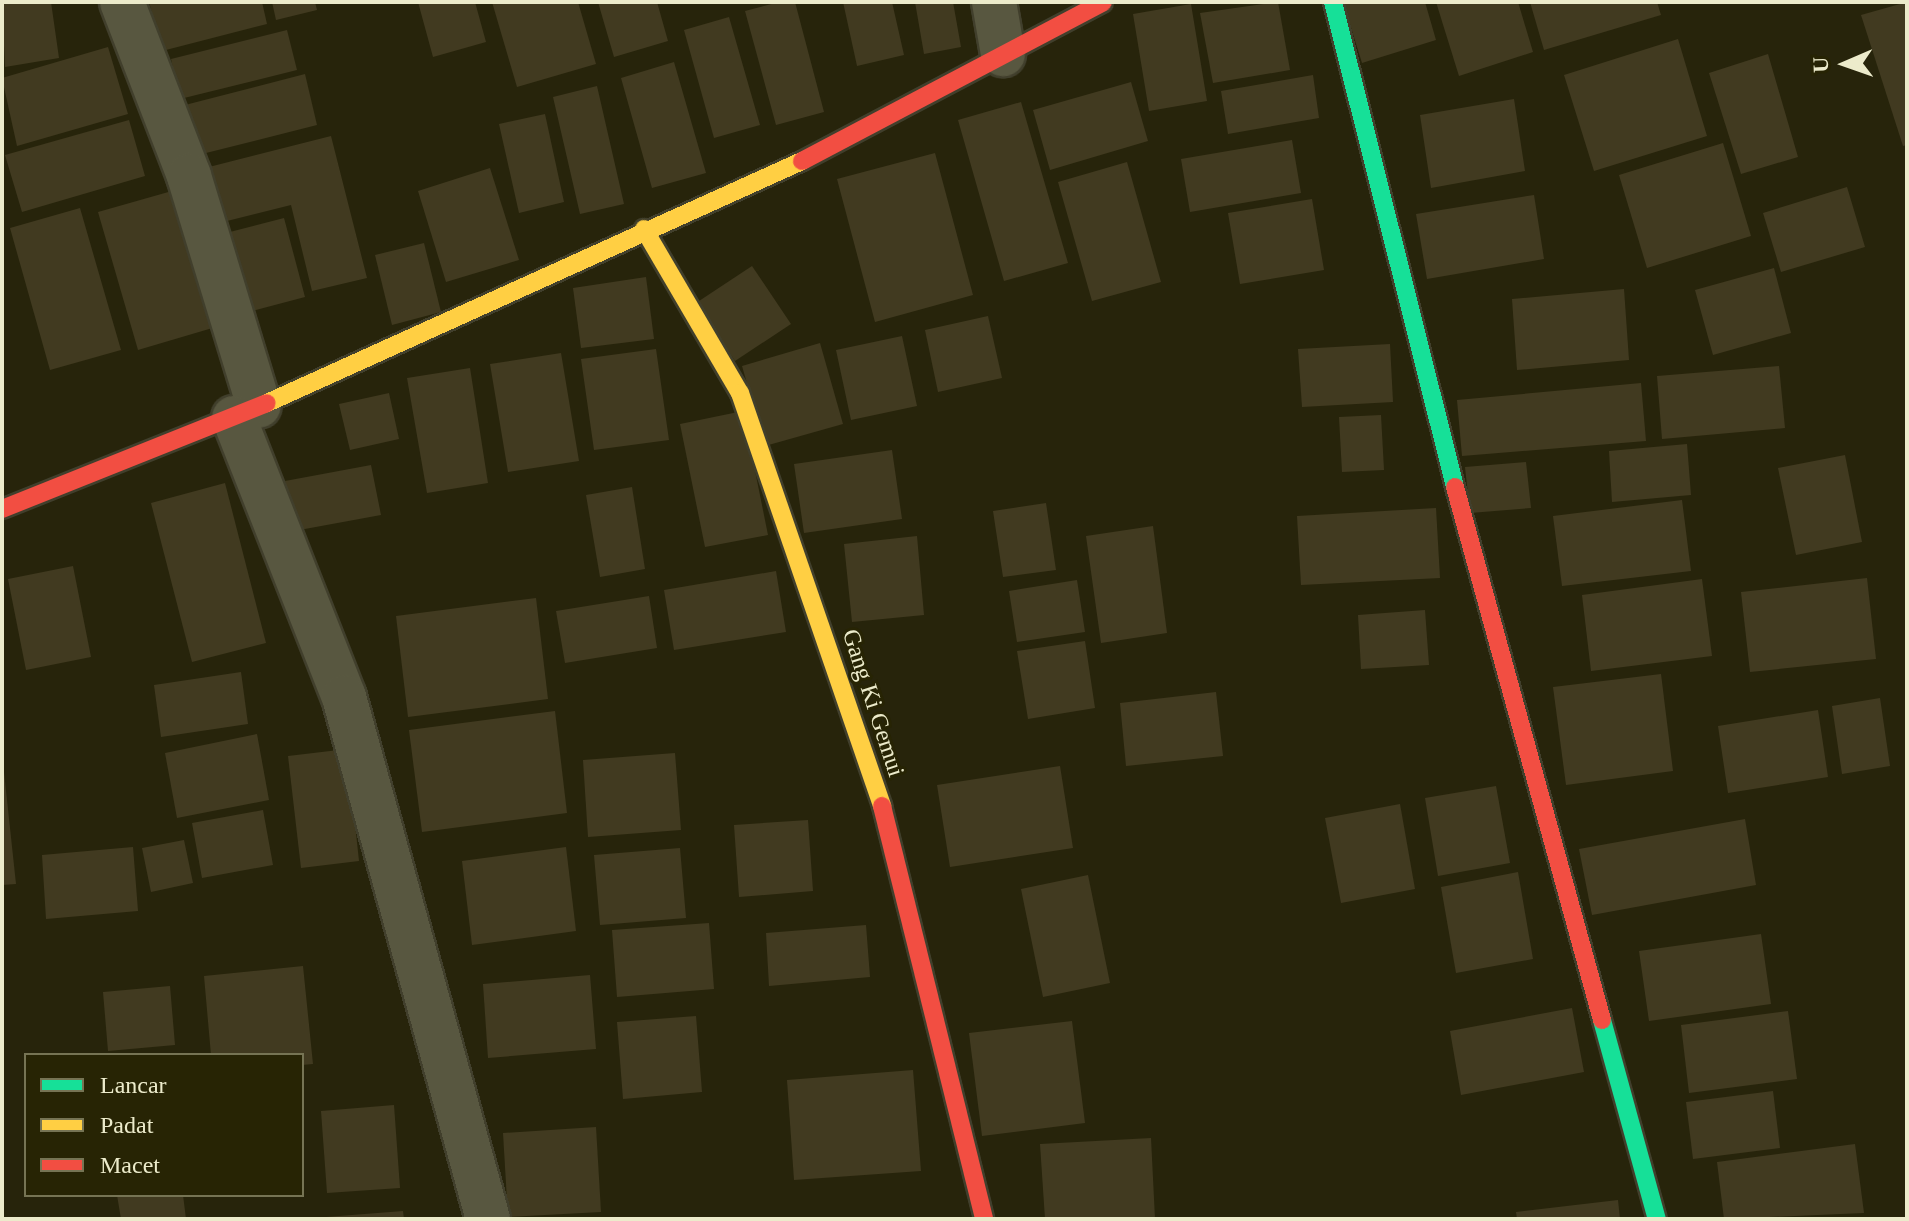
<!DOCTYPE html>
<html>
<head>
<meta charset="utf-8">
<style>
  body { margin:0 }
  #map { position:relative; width:1909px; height:1221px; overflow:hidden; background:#27240b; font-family:Georgia,serif }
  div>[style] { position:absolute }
  .building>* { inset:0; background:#413a20 }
  .roads { filter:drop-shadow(2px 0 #413f2c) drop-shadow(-2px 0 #413f2c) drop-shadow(0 2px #413f2c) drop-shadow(0 -2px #413f2c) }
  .street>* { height:44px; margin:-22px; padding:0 22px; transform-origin:22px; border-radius:22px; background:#585740 }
  .fast>* { height:18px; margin:-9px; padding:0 9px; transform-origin:9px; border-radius:9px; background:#16e098 }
  .slow>* { height:18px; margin:-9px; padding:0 9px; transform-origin:9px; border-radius:9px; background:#ffcf43 }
  .jam>* { height:18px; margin:-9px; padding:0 9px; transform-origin:9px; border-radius:9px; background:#f24e42 }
  span { translate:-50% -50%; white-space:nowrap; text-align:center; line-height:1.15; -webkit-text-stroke:6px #272404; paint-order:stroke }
  .street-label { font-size:24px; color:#ecebcb }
  .frame { position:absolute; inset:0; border:4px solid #ecebcb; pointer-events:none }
  .legend { position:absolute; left:24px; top:1053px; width:280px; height:144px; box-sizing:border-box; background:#272404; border:2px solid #767454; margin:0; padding:10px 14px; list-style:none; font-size:24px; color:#ecebcb }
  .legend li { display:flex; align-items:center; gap:16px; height:40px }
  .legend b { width:40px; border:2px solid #767454 }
  .north { position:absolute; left:1805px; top:24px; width:80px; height:80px; -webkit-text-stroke:6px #272404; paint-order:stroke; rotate:268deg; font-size:22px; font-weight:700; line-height:32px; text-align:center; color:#ecebcb }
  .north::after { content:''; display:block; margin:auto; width:28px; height:36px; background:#ecebcb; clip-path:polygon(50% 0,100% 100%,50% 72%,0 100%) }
</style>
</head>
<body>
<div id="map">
  <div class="building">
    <div style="clip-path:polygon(2px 2px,51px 2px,59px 58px,5px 67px)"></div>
    <div style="clip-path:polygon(149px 2px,262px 2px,267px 24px,162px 51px)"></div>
    <div style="clip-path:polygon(272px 2px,315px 2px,317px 10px,276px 20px)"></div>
    <div style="clip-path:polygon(418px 2px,475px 2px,486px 42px,433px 57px)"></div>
    <div style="clip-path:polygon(492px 2px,578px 2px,596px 64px,517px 87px)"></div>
    <div style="clip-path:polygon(598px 2px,657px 2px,668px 41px,614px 57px)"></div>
    <div style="clip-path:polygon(779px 2px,795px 2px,824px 112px,776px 125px,745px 11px)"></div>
    <div style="clip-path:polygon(843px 2px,892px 2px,904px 55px,857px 66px)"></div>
    <div style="clip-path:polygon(915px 2px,953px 2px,961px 47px,924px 54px)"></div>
    <div style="clip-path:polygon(1278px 2px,1290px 70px,1213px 83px,1200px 13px)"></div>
    <div style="clip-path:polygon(1343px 2px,1425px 2px,1436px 40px,1362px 63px)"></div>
    <div style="clip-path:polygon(1436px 2px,1518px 2px,1533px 52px,1459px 76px)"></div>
    <div style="clip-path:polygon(1530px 2px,1657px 2px,1661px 15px,1544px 50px)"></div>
    <div style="clip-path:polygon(1907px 2px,1907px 145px,1903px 146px,1861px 15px)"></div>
    <div style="clip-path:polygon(1191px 4px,1207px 101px,1149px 111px,1133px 14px)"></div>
    <div style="clip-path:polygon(729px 17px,760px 125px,714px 138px,684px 30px)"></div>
    <div style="clip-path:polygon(287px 30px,297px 70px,180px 99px,171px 59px)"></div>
    <div style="clip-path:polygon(1678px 39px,1707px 136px,1594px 171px,1564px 75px)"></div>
    <div style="clip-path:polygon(108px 47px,128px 114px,17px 146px,2px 78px)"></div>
    <div style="clip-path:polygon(1768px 54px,1798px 157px,1741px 174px,1709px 73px)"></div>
    <div style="clip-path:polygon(674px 62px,706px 173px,652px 188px,621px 78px)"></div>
    <div style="clip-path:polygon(305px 74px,317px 125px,198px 155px,185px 105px)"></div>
    <div style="clip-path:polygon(1313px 75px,1319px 118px,1228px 134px,1221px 91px)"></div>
    <div style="clip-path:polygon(1131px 82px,1148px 141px,1050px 170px,1033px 110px)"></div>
    <div style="clip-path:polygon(597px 86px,624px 204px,580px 214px,553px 97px)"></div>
    <div style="clip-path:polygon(1514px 99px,1525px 171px,1431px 188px,1420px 115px)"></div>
    <div style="clip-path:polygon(1021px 102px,1068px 263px,1004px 281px,958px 120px)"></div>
    <div style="clip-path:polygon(545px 114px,564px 202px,519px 213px,499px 124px)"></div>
    <div style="clip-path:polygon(129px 120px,145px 176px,22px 212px,5px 155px)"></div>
    <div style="clip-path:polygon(331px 136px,367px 278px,312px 291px,291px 205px,219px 223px,205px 168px)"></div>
    <div style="clip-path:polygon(1292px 140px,1301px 193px,1190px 212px,1181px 159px)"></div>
    <div style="clip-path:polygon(1723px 143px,1751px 236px,1647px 268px,1619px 175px)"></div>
    <div style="clip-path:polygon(935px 153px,973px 295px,875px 322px,837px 179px)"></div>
    <div style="clip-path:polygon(1127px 162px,1161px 282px,1092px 301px,1058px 182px)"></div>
    <div style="clip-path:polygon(490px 168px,519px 260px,446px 282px,418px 191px)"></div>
    <div style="clip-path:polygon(186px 187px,226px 324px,138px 350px,98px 212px)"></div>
    <div style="clip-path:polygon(1847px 187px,1865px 247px,1781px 272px,1763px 213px)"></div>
    <div style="clip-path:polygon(1534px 195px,1544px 259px,1427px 279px,1416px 214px)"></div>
    <div style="clip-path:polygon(1312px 199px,1324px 270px,1240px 284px,1228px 213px)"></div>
    <div style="clip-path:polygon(80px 208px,121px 350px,50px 370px,10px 228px)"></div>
    <div style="clip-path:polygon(284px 218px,305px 297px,245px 313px,226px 233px)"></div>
    <div style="clip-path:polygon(424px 243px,441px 312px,392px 325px,375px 255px)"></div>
    <div style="clip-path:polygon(752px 266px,791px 324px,735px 361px,696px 303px)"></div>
    <div style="clip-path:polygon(1774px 268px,1791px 333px,1713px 355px,1695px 290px)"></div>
    <div style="clip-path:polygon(646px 277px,654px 339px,581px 348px,573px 288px)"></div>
    <div style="clip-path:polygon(1624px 289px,1629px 360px,1517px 370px,1512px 299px)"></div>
    <div style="clip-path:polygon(988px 316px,1002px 378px,938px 392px,925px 330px)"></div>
    <div style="clip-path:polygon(902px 336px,917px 406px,851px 420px,836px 350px)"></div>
    <div style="clip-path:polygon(820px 343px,843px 424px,765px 446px,742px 366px)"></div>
    <div style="clip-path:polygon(1390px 344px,1393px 402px,1302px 407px,1298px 349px)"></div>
    <div style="clip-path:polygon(656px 349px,669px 440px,594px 450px,581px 359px)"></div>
    <div style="clip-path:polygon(561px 353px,579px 461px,508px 472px,490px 364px)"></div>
    <div style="clip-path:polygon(1779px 366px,1785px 428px,1662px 439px,1657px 376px)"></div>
    <div style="clip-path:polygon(470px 368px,488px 483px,427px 493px,407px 378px)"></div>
    <div style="clip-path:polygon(1641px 383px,1646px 441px,1462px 456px,1457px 400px)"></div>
    <div style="clip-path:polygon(389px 393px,399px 439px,350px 450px,339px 404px)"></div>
    <div style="clip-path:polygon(743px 411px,768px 535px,705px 547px,680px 424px)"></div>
    <div style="clip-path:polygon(1381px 415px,1384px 470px,1342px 472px,1339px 417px)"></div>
    <div style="clip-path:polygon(1687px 444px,1691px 495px,1612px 502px,1609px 451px)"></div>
    <div style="clip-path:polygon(892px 450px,902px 519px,804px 533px,794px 464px)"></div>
    <div style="clip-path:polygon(1845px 455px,1862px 542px,1796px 555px,1778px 468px)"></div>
    <div style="clip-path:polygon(1526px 462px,1531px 508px,1470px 513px,1465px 467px)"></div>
    <div style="clip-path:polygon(371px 465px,381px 515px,294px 531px,285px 481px)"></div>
    <div style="clip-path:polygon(225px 483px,266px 643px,192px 662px,151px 503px)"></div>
    <div style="clip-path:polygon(632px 487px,645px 569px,600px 577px,586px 495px)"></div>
    <div style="clip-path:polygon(1682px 500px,1691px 571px,1562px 586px,1553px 516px)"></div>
    <div style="clip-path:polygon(1046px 503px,1056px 570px,1003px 577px,993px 511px)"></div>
    <div style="clip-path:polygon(1436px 508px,1440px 578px,1301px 585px,1297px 516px)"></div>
    <div style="clip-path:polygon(1153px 526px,1167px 633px,1101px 643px,1086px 536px)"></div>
    <div style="clip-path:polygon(917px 536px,924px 615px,852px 622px,844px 544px)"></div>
    <div style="clip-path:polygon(73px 566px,91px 657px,26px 670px,8px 579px)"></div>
    <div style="clip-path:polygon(776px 571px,786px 632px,674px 650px,664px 590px)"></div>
    <div style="clip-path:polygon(1867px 578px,1876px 659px,1750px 672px,1741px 592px)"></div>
    <div style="clip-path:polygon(1702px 579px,1712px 656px,1591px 671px,1582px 595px)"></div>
    <div style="clip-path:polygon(1077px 580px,1085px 632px,1017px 642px,1009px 591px)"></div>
    <div style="clip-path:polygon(649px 596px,657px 648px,565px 663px,556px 611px)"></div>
    <div style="clip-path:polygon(536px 598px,548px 699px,408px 717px,396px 616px)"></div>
    <div style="clip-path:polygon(1425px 610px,1429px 665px,1361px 669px,1358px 615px)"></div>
    <div style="clip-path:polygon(1085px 641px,1095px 708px,1028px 719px,1017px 651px)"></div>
    <div style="clip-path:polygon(241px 672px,248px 724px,161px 737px,154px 685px)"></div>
    <div style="clip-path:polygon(1661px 674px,1673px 771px,1566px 785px,1553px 687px)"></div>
    <div style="clip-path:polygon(1216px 692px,1223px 756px,1126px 766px,1120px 703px)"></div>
    <div style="clip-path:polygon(1880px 698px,1890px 766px,1842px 774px,1832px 706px)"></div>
    <div style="clip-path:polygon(1818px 710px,1828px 777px,1728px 793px,1718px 726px)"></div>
    <div style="clip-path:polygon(555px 711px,567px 813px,422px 832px,409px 730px)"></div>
    <div style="clip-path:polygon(257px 734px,269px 800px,177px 818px,165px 753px)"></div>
    <div style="clip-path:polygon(347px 749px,359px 861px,301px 868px,288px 756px)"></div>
    <div style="clip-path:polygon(675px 753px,681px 830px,588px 837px,583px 760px)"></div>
    <div style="clip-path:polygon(1060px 766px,1073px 848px,950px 867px,937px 785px)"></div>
    <div style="clip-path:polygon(4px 772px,16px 884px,2px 885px,2px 773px)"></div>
    <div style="clip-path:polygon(1496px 786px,1510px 863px,1438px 876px,1425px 798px)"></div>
    <div style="clip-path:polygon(1400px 804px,1415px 889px,1341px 903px,1325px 818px)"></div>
    <div style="clip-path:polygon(263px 810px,273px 865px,202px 878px,192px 823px)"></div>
    <div style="clip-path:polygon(1745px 819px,1756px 885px,1592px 915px,1579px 849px)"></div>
    <div style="clip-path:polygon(808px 820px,813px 891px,739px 897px,734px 825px)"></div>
    <div style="clip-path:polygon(184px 840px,193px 883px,151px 892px,142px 848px)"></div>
    <div style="clip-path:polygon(133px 847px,138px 911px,46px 919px,42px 855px)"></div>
    <div style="clip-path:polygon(566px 847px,576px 931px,472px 945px,462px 861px)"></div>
    <div style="clip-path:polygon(680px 848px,686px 918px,600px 925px,594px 855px)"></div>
    <div style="clip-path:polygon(1518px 872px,1533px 959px,1456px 973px,1441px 887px)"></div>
    <div style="clip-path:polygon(1088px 875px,1110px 983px,1043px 997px,1021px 889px)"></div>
    <div style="clip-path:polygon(709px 923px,714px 989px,617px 997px,612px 930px)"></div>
    <div style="clip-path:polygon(866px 925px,870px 977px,769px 986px,766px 933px)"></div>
    <div style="clip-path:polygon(1761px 934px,1771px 1004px,1649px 1021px,1639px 951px)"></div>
    <div style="clip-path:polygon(303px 966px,313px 1064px,302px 1065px,302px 1055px,211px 1055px,204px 976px)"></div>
    <div style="clip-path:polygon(590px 975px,596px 1049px,488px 1058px,483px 984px)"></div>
    <div style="clip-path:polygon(170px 986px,175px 1045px,108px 1051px,103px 992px)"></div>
    <div style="clip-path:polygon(1572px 1008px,1584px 1072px,1461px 1095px,1450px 1031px)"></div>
    <div style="clip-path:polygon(1788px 1011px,1797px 1079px,1689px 1093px,1681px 1025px)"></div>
    <div style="clip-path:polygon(696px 1016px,702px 1092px,623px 1099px,617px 1022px)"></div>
    <div style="clip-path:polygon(1072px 1021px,1085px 1123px,982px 1136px,969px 1033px)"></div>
    <div style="clip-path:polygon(913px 1070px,921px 1171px,794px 1180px,787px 1080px)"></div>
    <div style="clip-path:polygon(1773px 1091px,1780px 1148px,1693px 1159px,1686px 1102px)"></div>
    <div style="clip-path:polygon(394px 1105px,400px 1188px,327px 1193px,321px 1111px)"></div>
    <div style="clip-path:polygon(596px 1127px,601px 1212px,508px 1217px,503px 1133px)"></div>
    <div style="clip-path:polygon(1151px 1138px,1155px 1219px,1045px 1219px,1040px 1144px)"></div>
    <div style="clip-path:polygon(1855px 1144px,1864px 1213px,1724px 1219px,1717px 1162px)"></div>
    <div style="clip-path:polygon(117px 1195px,183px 1195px,186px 1219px,121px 1219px)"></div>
    <div style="clip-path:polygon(1618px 1200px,1620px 1219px,1517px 1219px,1516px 1212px)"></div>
    <div style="clip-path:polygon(403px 1211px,404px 1219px,326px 1219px,326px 1217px)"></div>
  </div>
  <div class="roads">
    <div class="street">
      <div style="left:122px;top:2px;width:186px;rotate:68.9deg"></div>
      <div style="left:189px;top:176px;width:240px;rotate:73.1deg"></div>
      <div style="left:994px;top:2px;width:53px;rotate:80.2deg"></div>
      <div style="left:234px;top:418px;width:300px;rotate:68.5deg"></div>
      <div style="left:344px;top:697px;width:541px;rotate:74.58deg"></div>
    </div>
    <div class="fast">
      <div style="left:1333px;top:2px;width:500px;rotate:75.88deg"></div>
      <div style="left:1602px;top:1020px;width:206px;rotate:74.6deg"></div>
    </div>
    <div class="slow">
      <div style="left:644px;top:229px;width:190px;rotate:59.7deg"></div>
      <div style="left:740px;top:393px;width:437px;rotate:71deg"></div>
      <div style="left:267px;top:403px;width:587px;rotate:-24.34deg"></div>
    </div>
    <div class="jam">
      <div style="left:802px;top:161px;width:340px;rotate:-27.8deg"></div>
      <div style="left:1455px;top:487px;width:553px;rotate:74.58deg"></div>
      <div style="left:2px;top:509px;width:285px;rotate:-21.8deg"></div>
      <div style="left:882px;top:806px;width:425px;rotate:76.1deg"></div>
    </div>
  </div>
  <div class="street-label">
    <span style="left:873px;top:703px;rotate:72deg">Gang Ki Gemui</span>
  </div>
  <div class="frame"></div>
  <ul class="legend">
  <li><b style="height:10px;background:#16e098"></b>Lancar</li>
  <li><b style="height:10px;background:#ffcf43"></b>Padat</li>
  <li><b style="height:10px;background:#f24e42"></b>Macet</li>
  </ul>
  <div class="north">U</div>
</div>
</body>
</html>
